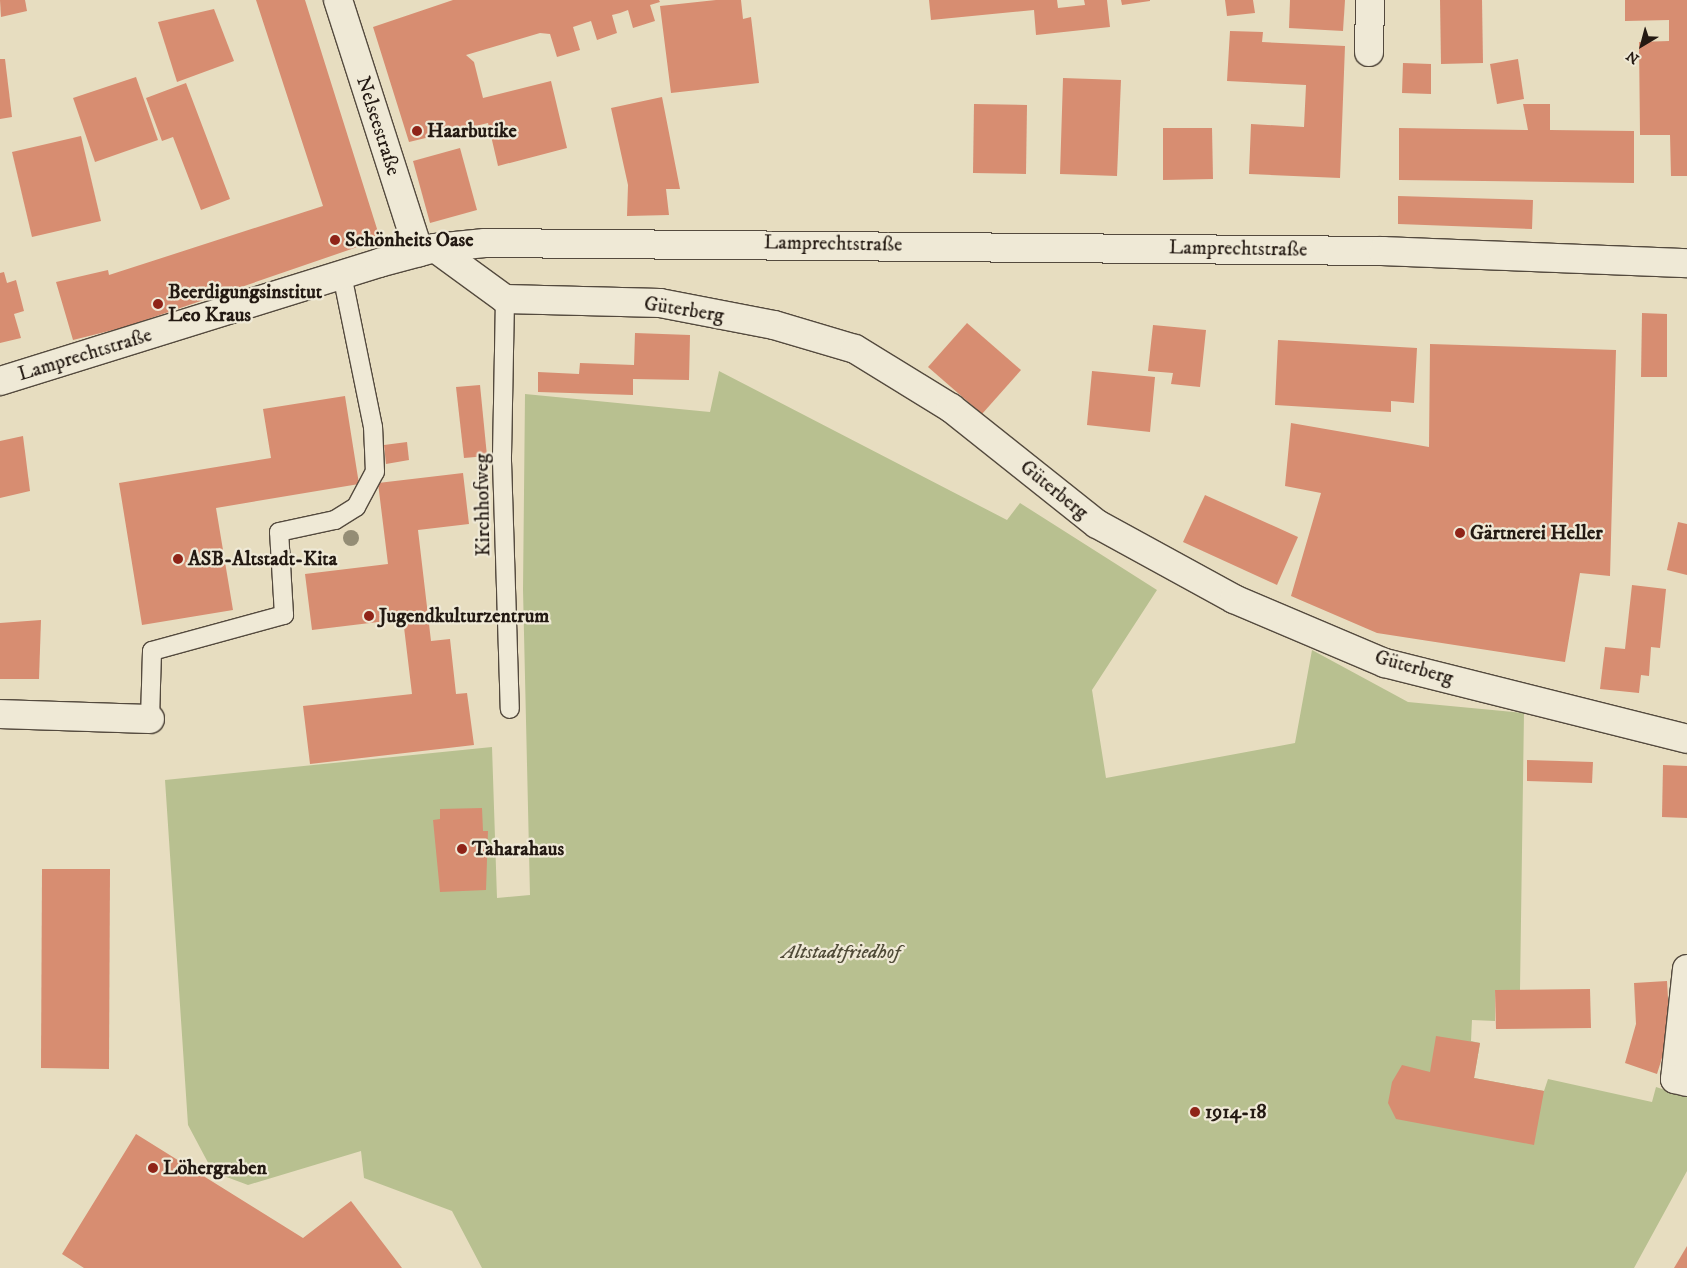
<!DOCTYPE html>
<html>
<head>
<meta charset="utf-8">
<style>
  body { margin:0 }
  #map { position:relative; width:1687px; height:1268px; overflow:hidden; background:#e7ddc0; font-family:"IM FELL DW Pica",serif }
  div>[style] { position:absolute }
  .green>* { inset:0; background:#b8c090 }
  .building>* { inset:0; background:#d78d71 }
  .roads { filter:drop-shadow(1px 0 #544a3e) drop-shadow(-1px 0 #544a3e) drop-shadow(0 1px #544a3e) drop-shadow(0 -1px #544a3e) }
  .lane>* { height:18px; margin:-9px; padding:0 9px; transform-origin:9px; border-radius:9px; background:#efe9d6 }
  .street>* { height:28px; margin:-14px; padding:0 14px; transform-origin:14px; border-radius:14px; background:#efe9d6 }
  .trees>* { width:16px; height:16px; margin:-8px; border-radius:50%; background:#948d75 }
  .dots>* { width:14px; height:14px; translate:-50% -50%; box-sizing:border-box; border:2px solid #efe9d6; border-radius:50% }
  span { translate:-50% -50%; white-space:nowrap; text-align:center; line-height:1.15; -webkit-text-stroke:4.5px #efe9d6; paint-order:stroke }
  .street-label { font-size:20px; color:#231912 }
  .poi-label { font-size:20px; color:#231912; font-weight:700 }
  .left { translate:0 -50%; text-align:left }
  .park-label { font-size:20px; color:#504b38; font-style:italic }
  .north { position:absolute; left:1617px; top:20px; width:50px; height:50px; -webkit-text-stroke:4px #efe9d6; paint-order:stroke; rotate:217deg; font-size:14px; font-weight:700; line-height:20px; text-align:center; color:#231912 }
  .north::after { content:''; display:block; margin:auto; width:18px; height:22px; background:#231912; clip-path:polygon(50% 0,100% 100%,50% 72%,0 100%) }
</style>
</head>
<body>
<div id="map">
  <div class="green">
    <div style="clip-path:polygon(719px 371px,1007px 520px,1020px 503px,1157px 590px,1092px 690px,1106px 778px,1295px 743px,1312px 650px,1408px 702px,1524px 713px,1520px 990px,1495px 990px,1495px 1021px,1472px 1020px,1471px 1041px,1480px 1043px,1474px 1078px,1544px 1091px,1548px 1079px,1652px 1102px,1656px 1087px,1687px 1097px,1687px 1171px,1634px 1268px,482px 1268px,452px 1211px,364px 1178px,361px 1151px,248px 1185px,213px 1172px,188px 1125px,165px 780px,492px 747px,497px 898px,530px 895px,523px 590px,525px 394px,710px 412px)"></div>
  </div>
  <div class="building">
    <div style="clip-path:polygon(0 0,25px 0,27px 11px,1px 17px)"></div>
    <div style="clip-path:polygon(256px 0,305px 0,378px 232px,369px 243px,125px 327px,73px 340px,56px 282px,108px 270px,109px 275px,323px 206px)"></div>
    <div style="clip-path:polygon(453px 0,659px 0,660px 2px,650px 5px,655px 21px,633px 28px,628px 10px,620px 13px,612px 15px,617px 33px,597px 40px,591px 21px,573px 27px,580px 50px,557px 57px,550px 34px,540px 33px,466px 55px,474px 62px,483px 98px,551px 81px,567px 148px,498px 166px,488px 123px,409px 142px,373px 27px)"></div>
    <div style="clip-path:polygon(716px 0,741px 0,743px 19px,751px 17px,759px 83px,671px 93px,660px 6px)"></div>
    <div style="clip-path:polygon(929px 0,1057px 0,1058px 8px,1085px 5px,1084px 0,1107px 0,1110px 27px,1036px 35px,1034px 10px,931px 20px)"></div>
    <div style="clip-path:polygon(1121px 0,1150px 0,1150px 1px,1122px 5px)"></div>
    <div style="clip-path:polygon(1225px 0,1253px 0,1255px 13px,1227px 16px)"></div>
    <div style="clip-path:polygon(1290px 0,1345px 0,1343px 31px,1289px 28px)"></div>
    <div style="clip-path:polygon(1440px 0,1482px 0,1483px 63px,1441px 64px)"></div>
    <div style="clip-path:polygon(1625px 0,1687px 0,1687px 176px,1671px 176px,1670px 135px,1640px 135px,1639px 42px,1669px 41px,1669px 20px,1625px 21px)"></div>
    <div style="clip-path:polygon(214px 9px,234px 61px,177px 82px,158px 22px)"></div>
    <div style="clip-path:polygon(1230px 31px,1263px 32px,1262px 42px,1345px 46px,1340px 178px,1249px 174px,1251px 124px,1304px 127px,1306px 85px,1227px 81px)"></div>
    <div style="clip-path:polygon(0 59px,5px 59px,12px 117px,0 119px)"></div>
    <div style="clip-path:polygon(1518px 59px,1524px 99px,1497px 104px,1490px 64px)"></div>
    <div style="clip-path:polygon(1403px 63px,1431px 64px,1431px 94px,1402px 93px)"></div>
    <div style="clip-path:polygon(136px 77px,158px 140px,95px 162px,73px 98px)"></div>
    <div style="clip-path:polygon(1063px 78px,1121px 80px,1117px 176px,1060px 174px)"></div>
    <div style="clip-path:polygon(186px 83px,230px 199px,201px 210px,173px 137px,162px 141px,146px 98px)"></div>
    <div style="clip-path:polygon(662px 97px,680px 189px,666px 189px,669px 215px,627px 216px,628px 185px,611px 108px)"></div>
    <div style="clip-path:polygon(974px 104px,1027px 105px,1026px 174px,973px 173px)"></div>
    <div style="clip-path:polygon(1523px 104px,1550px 104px,1550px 130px,1634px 131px,1634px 183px,1399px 180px,1399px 128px,1528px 130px)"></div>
    <div style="clip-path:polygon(1163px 128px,1212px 128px,1213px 179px,1163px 180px)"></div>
    <div style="clip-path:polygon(81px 136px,101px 221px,32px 237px,12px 152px)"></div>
    <div style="clip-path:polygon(460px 148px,477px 210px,430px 223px,413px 161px)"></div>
    <div style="clip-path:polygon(1398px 196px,1533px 200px,1532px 229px,1398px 224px)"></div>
    <div style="clip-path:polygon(4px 272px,7px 283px,16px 280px,24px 311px,14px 314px,21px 338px,0 343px,0 273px)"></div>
    <div style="clip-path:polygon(1642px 313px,1667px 314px,1667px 377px,1641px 377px)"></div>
    <div style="clip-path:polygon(967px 323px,1021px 370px,982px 414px,928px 367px)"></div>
    <div style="clip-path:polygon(1153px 325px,1206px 330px,1200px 387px,1171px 384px,1173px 373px,1148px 371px)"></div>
    <div style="clip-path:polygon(635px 333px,690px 335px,689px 380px,633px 379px,633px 395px,538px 392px,538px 372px,579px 374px,580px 363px,634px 365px)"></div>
    <div style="clip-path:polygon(1278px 340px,1417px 348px,1414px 403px,1391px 401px,1391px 412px,1275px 405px)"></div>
    <div style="clip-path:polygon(1430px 344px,1616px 350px,1610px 576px,1580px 573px,1565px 662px,1377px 633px,1291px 596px,1321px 493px,1285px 486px,1291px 423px,1429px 447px)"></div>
    <div style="clip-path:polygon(1092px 371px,1155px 377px,1150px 432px,1087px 425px)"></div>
    <div style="clip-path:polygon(480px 385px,487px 456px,464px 458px,456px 387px)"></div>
    <div style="clip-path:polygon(345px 396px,359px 484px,216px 508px,233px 610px,142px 625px,119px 483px,271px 458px,263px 409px)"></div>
    <div style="clip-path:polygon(23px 436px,30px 491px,0 498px,0 441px)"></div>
    <div style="clip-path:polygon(407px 442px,409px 460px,386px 464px,384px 445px)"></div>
    <div style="clip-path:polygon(463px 473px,469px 524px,418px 530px,431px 641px,450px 639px,456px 694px,467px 693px,474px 745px,310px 764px,303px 706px,412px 694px,403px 619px,312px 630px,305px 574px,388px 564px,378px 483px)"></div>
    <div style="clip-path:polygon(1205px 495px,1298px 537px,1277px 585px,1183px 542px)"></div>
    <div style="clip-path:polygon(1678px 522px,1687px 524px,1687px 575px,1667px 570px)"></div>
    <div style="clip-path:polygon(1632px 585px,1666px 589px,1660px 648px,1651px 647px,1649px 676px,1641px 675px,1639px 693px,1600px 689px,1605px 647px,1625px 649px)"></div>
    <div style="clip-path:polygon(41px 620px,39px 679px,0 679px,0 623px)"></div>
    <div style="clip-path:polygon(1527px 760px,1593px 762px,1592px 783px,1527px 781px)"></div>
    <div style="clip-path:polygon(1663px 765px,1687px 766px,1687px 818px,1662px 817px)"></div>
    <div style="clip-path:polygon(482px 808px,483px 831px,488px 831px,486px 890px,440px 892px,433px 820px,440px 819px,440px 809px)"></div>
    <div style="clip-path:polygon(42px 869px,110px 869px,109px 1069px,41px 1068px)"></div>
    <div style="clip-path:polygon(1667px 981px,1670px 1032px,1657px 1074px,1625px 1063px,1636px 1024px,1634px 983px)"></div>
    <div style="clip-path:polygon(1590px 989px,1591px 1028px,1496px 1029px,1495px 990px)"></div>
    <div style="clip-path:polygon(1436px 1036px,1480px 1043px,1474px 1078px,1544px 1091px,1534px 1145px,1396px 1119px,1388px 1103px,1392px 1082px,1402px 1065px,1430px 1072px)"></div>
    <div style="clip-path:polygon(136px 1134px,303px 1238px,351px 1201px,402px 1268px,84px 1268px,62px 1254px)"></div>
    <div style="clip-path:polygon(1687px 1246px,1687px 1268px,1674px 1268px)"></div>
  </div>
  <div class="roads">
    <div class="lane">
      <div style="left:505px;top:299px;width:162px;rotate:91.1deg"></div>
      <div style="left:502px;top:461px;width:248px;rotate:88.2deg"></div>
      <div style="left:150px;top:719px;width:68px;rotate:-88.3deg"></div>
      <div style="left:152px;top:651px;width:137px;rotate:-15.3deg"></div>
      <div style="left:284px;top:615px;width:83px;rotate:-93.4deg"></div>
      <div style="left:279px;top:532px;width:57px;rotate:-12.1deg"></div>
      <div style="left:335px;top:520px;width:25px;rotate:-32deg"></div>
      <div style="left:356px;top:507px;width:40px;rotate:-62deg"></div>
      <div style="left:375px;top:472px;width:45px;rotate:-92.5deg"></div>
      <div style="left:373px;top:427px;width:156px;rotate:-101.5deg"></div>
    </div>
    <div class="street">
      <div style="left:338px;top:0;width:265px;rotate:72.2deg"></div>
      <div style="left:1369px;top:52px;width:52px;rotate:-88.9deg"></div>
      <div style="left:435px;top:248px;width:87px;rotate:36.1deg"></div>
      <div style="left:505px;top:299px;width:155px;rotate:1.5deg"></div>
      <div style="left:660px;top:303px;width:116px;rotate:10.9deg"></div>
      <div style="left:774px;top:325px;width:84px;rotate:16.5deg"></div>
      <div style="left:855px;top:349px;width:113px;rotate:31.6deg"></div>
      <div style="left:951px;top:408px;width:186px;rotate:38.5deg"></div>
      <div style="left:1097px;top:524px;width:156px;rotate:28.7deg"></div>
      <div style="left:1234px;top:599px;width:164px;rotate:23deg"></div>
      <div style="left:1385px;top:663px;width:311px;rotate:14.1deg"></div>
      <div style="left:0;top:381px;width:397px;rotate:-17.3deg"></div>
      <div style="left:379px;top:263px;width:58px;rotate:-15deg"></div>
      <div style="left:435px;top:248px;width:50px;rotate:-5.7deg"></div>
      <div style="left:485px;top:243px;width:898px;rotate:0.51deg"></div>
      <div style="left:1383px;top:251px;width:304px;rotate:2.3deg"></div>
      <div style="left:0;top:714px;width:150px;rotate:1.9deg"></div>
      <div style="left:1687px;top:969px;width:111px;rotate:96.2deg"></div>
      <div style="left:1675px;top:1079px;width:12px;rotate:14deg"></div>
    </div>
  </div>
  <div class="trees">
    <div style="left:351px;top:538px"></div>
  </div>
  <div class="dots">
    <div style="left:417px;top:131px;background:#8f2418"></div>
    <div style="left:335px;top:240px;background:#8f2418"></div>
    <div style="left:158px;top:304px;background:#8f2418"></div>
    <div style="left:1460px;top:533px;background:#8f2418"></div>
    <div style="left:178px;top:559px;background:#8f2418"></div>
    <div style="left:369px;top:616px;background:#8f2418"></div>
    <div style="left:462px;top:849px;background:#8f2418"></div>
    <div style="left:1195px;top:1112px;background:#8f2418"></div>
    <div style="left:153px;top:1168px;background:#8f2418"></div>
  </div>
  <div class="street-label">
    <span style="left:378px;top:126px;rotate:72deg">Nelseestraße</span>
    <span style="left:833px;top:244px;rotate:1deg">Lamprechtstraße</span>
    <span style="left:1238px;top:249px;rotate:1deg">Lamprechtstraße</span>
    <span style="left:684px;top:310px;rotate:9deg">Güterberg</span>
    <span style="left:85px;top:355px;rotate:-17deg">Lamprechtstraße</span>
    <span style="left:1054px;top:490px;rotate:39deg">Güterberg</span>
    <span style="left:483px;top:505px;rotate:-91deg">Kirchhofweg</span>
    <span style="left:1414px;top:668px;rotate:16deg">Güterberg</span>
  </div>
  <div class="poi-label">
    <span class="left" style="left:427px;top:131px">Haarbutike</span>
    <span class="left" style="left:345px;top:240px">Schönheits Oase</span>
    <span class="left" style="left:168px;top:304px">Beerdigungsinstitut<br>Leo Kraus</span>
    <span class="left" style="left:1470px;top:533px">Gärtnerei Heller</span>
    <span class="left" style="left:188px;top:559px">ASB-Altstadt-Kita</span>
    <span class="left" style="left:379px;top:616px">Jugendkulturzentrum</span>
    <span class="left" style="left:472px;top:849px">Taharahaus</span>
    <span class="left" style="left:1205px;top:1112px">1914-18</span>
    <span class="left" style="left:163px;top:1168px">Löhergraben</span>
  </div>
  <div class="park-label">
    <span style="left:841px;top:952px">Altstadtfriedhof</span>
  </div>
  <div class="north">N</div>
</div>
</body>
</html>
